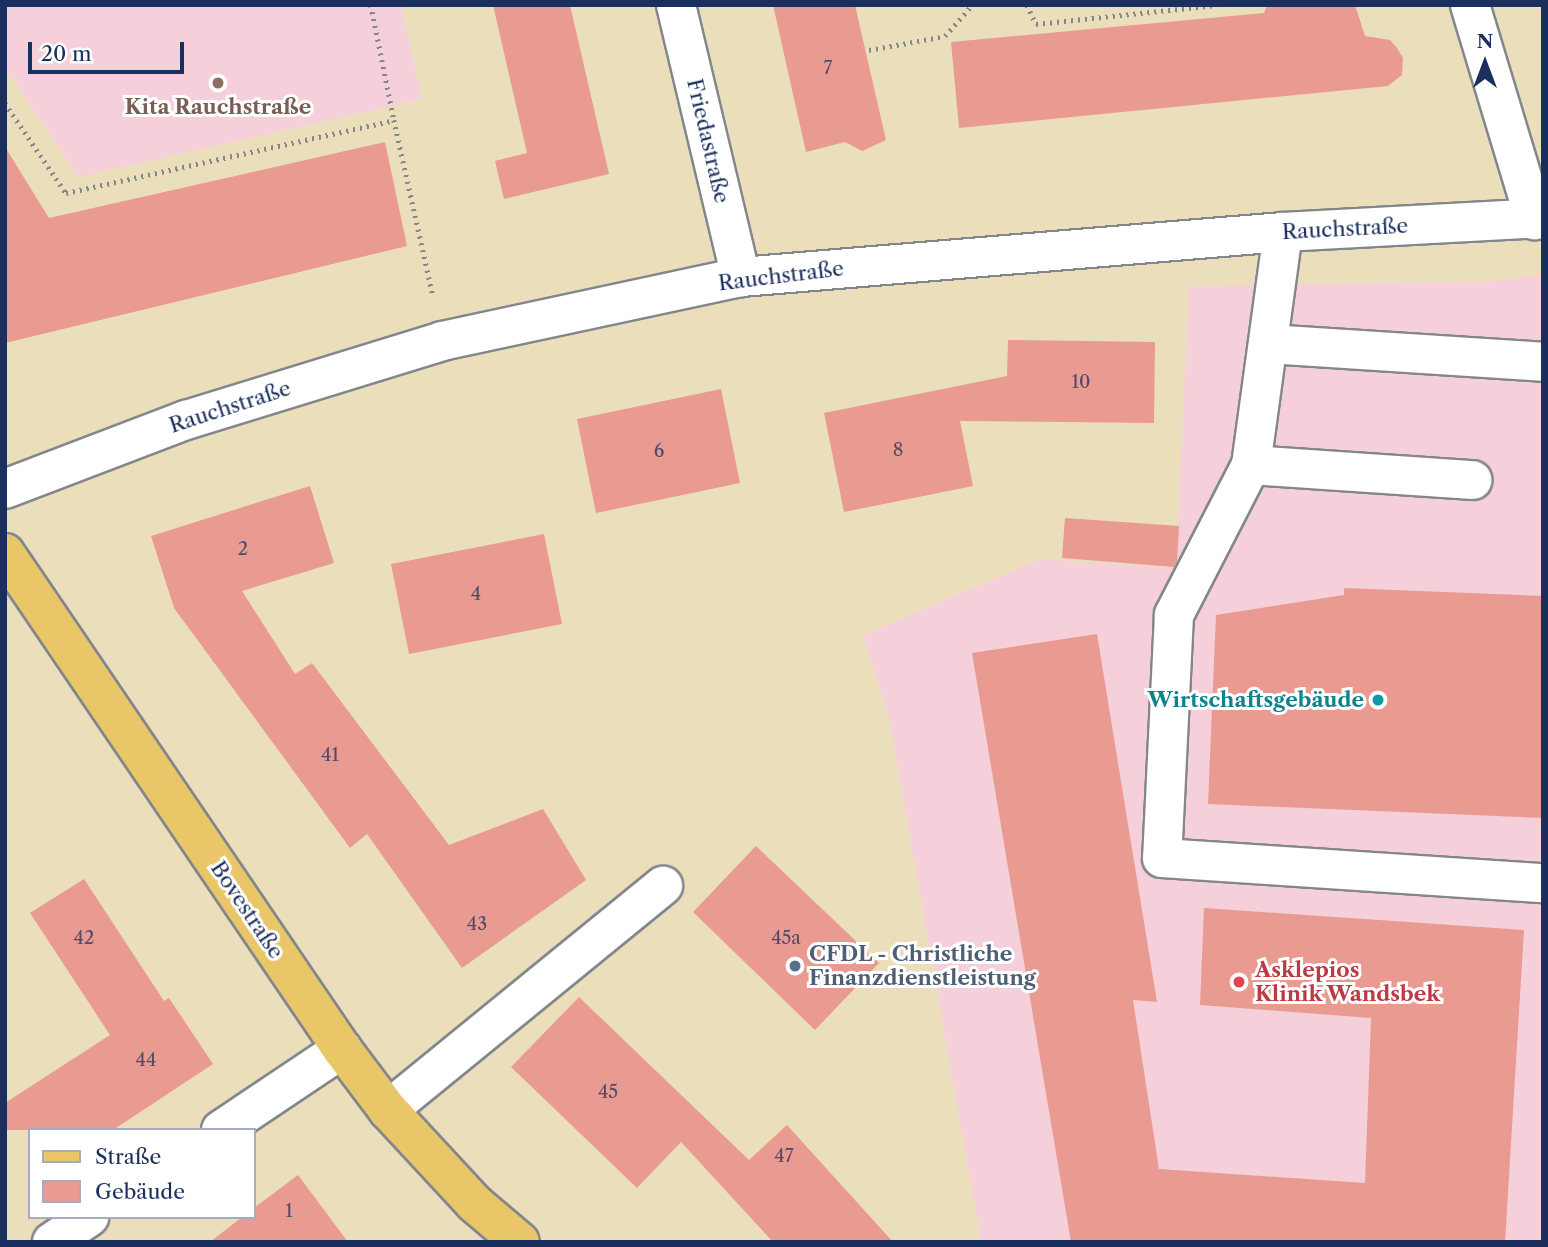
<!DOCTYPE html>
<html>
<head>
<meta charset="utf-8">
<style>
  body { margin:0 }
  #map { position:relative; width:1548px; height:1247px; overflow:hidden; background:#ebdfbb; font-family:"Libre Caslon Text",serif }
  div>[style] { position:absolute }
  .built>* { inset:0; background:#f5cfda }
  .building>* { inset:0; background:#e99a91 }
  .path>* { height:4.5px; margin-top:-2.25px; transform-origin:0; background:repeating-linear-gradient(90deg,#83878c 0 2px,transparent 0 7px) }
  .roads { filter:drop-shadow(2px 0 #83878c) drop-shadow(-2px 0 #83878c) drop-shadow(0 2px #83878c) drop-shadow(0 -2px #83878c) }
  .minor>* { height:38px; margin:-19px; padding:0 19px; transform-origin:19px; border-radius:19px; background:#fff }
  .major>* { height:38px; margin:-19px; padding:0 19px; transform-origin:19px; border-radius:19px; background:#e9c769 }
  .dots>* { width:19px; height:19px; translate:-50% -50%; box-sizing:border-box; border:4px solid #fff; border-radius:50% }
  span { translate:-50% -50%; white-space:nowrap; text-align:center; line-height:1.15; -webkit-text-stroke:6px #fff; paint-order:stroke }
  .number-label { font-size:18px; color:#4e4a6b }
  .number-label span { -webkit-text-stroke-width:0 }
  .education-label { font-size:21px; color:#785e54; font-weight:700 }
  .street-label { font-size:21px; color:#1b2f5e }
  .culture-label { font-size:21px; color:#0d838f; font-weight:700 }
  .right { translate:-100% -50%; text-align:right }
  .service-label { font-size:21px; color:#4e5e75; font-weight:700 }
  .left { translate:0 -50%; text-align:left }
  .health-label { font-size:21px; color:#be3a42; font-weight:700 }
  .frame { position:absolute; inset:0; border:7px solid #1b2f5e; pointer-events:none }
  .legend { position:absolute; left:28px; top:1128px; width:228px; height:91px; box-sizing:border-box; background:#fff; border:2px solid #a4acbf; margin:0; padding:9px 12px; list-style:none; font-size:21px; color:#1b2f5e }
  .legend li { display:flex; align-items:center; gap:14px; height:35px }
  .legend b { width:35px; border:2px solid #a4acbf }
  .north { position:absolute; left:1450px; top:28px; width:70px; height:70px; -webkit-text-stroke:5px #fff; paint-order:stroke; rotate:0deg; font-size:19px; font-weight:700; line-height:28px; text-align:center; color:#1b2f5e }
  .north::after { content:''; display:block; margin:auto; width:24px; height:32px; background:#1b2f5e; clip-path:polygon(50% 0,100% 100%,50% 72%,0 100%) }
  .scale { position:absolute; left:28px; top:42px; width:156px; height:32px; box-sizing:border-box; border:4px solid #1b2f5e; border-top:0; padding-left:9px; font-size:21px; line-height:24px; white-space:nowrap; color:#1b2f5e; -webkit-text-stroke:5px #fff; paint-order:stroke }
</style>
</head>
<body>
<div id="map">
  <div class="built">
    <div style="clip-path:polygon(5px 5px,401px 5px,422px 99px,79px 177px,5px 67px)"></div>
    <div style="clip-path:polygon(1543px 274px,1543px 1242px,981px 1242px,890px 722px,863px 635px,1040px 559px,1176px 568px,1189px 286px,1495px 281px)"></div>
  </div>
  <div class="building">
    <div style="clip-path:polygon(493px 5px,570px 5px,609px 174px,504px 199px,495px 161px,527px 153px)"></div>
    <div style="clip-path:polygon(773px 5px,855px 5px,886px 140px,862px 151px,845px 142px,806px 152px)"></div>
    <div style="clip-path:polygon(1267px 5px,1355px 5px,1365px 36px,1390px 40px,1397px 48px,1403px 58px,1402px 75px,1388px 86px,959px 128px,951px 42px,1264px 13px)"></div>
    <div style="clip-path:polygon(385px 142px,407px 246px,5px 343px,5px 147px,49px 218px)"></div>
    <div style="clip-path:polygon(1008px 340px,1155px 342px,1154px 423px,960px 421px,973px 486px,844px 512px,824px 413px,1007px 376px)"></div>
    <div style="clip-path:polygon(721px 389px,740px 483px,596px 513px,577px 419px)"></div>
    <div style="clip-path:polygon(310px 486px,334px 563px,242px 591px,295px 674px,312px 663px,449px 845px,543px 809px,586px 880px,462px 968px,367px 834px,350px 848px,174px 608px,151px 536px)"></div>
    <div style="clip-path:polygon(1065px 518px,1179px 526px,1177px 561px,1174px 567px,1062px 558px)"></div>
    <div style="clip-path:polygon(544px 534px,562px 624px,409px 654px,391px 564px)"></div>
    <div style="clip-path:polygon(1344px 588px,1543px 596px,1543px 818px,1208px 804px,1216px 615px,1344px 595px)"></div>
    <div style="clip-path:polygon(1097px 634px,1157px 1002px,1133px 1000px,1159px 1169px,1365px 1183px,1371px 1018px,1200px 1005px,1204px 908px,1524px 930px,1505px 1242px,1071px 1242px,972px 653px)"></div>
    <div style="clip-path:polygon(756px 846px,879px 963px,815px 1030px,693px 912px)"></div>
    <div style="clip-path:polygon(84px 879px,164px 1001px,169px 998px,213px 1064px,113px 1130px,5px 1130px,5px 1103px,110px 1035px,30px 913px)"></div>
    <div style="clip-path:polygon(579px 997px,749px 1160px,787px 1125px,893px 1242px,773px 1242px,681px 1142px,637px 1188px,511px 1067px)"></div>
    <div style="clip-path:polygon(298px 1175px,348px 1242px,210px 1242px,242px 1217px,254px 1217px,254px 1208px)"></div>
  </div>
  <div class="path">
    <div style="left:371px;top:5px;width:117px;rotate:78.7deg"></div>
    <div style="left:1027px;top:5px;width:21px;rotate:65deg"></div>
    <div style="left:1036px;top:24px;width:182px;rotate:-6deg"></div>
    <div style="left:869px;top:50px;width:77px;rotate:-10.4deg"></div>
    <div style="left:945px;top:36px;width:41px;rotate:-48.9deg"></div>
    <div style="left:5px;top:103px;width:109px;rotate:55.9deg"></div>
    <div style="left:66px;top:193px;width:336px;rotate:-12.5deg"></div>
    <div style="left:394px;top:120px;width:180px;rotate:77.5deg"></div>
  </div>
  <div class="roads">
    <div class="minor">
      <div style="left:676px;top:5px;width:280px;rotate:76.6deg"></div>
      <div style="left:1470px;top:5px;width:225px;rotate:73.2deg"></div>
      <div style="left:1283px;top:232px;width:235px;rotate:97.8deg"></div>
      <div style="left:1251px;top:465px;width:169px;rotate:117.2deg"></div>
      <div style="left:1174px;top:615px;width:243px;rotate:92.8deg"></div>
      <div style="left:1162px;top:858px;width:382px;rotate:3.8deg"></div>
      <div style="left:1268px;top:344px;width:276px;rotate:3.7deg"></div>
      <div style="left:1251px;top:465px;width:222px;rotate:3.9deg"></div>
      <div style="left:5px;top:489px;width:194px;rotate:-20.9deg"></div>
      <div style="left:186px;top:420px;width:268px;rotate:-17.1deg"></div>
      <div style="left:442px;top:341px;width:306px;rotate:-12.1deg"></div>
      <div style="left:741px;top:277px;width:544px;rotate:-4.75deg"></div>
      <div style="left:1283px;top:232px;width:260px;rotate:-3.1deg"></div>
      <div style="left:388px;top:1110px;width:355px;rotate:-39.2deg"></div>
      <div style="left:221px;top:1130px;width:146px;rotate:-33.8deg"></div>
      <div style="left:52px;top:1242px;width:45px;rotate:-34deg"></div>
    </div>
    <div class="major">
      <div style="left:5px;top:553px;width:600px;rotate:55.81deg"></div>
      <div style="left:342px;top:1049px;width:76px;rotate:53deg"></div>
      <div style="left:388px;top:1110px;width:127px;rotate:47.2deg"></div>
      <div style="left:474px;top:1203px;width:60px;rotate:40.3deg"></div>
    </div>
  </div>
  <div class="dots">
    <div style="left:218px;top:83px;background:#8d6e63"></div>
    <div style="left:1378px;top:700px;background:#0f9aa8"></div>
    <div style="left:795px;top:966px;background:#5c6f8a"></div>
    <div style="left:1239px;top:982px;background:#e0444e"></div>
  </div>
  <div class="number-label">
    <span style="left:828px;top:68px">7</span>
    <span style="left:1081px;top:382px">10</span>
    <span style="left:898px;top:450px">8</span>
    <span style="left:659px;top:451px">6</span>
    <span style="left:243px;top:549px">2</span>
    <span style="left:476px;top:594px">4</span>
    <span style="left:330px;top:755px">41</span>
    <span style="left:477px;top:924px">43</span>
    <span style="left:84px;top:938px">42</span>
    <span style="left:786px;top:938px">45a</span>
    <span style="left:146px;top:1060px">44</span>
    <span style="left:608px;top:1092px">45</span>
    <span style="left:784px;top:1156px">47</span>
    <span style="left:289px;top:1211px">1</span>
  </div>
  <div class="education-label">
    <span style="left:218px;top:107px">Kita Rauchstraße</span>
  </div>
  <div class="street-label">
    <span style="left:708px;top:141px;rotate:77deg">Friedastraße</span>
    <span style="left:1345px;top:229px;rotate:-3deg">Rauchstraße</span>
    <span style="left:781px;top:276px;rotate:-7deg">Rauchstraße</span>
    <span style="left:230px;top:407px;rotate:-18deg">Rauchstraße</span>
    <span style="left:247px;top:910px;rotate:56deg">Bovestraße</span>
  </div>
  <div class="culture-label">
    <span class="right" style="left:1364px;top:700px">Wirtschaftsgebäude</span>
  </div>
  <div class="service-label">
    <span class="left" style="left:809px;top:966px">CFDL - Christliche<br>Finanzdienstleistung</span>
  </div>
  <div class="health-label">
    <span class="left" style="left:1255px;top:982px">Asklepios<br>Klinik Wandsbek</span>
  </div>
  <div class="frame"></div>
  <ul class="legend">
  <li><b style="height:9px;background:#e9c769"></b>Straße</li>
  <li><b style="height:19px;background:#e99a91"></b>Gebäude</li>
  </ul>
  <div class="north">N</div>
  <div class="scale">20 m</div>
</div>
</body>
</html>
